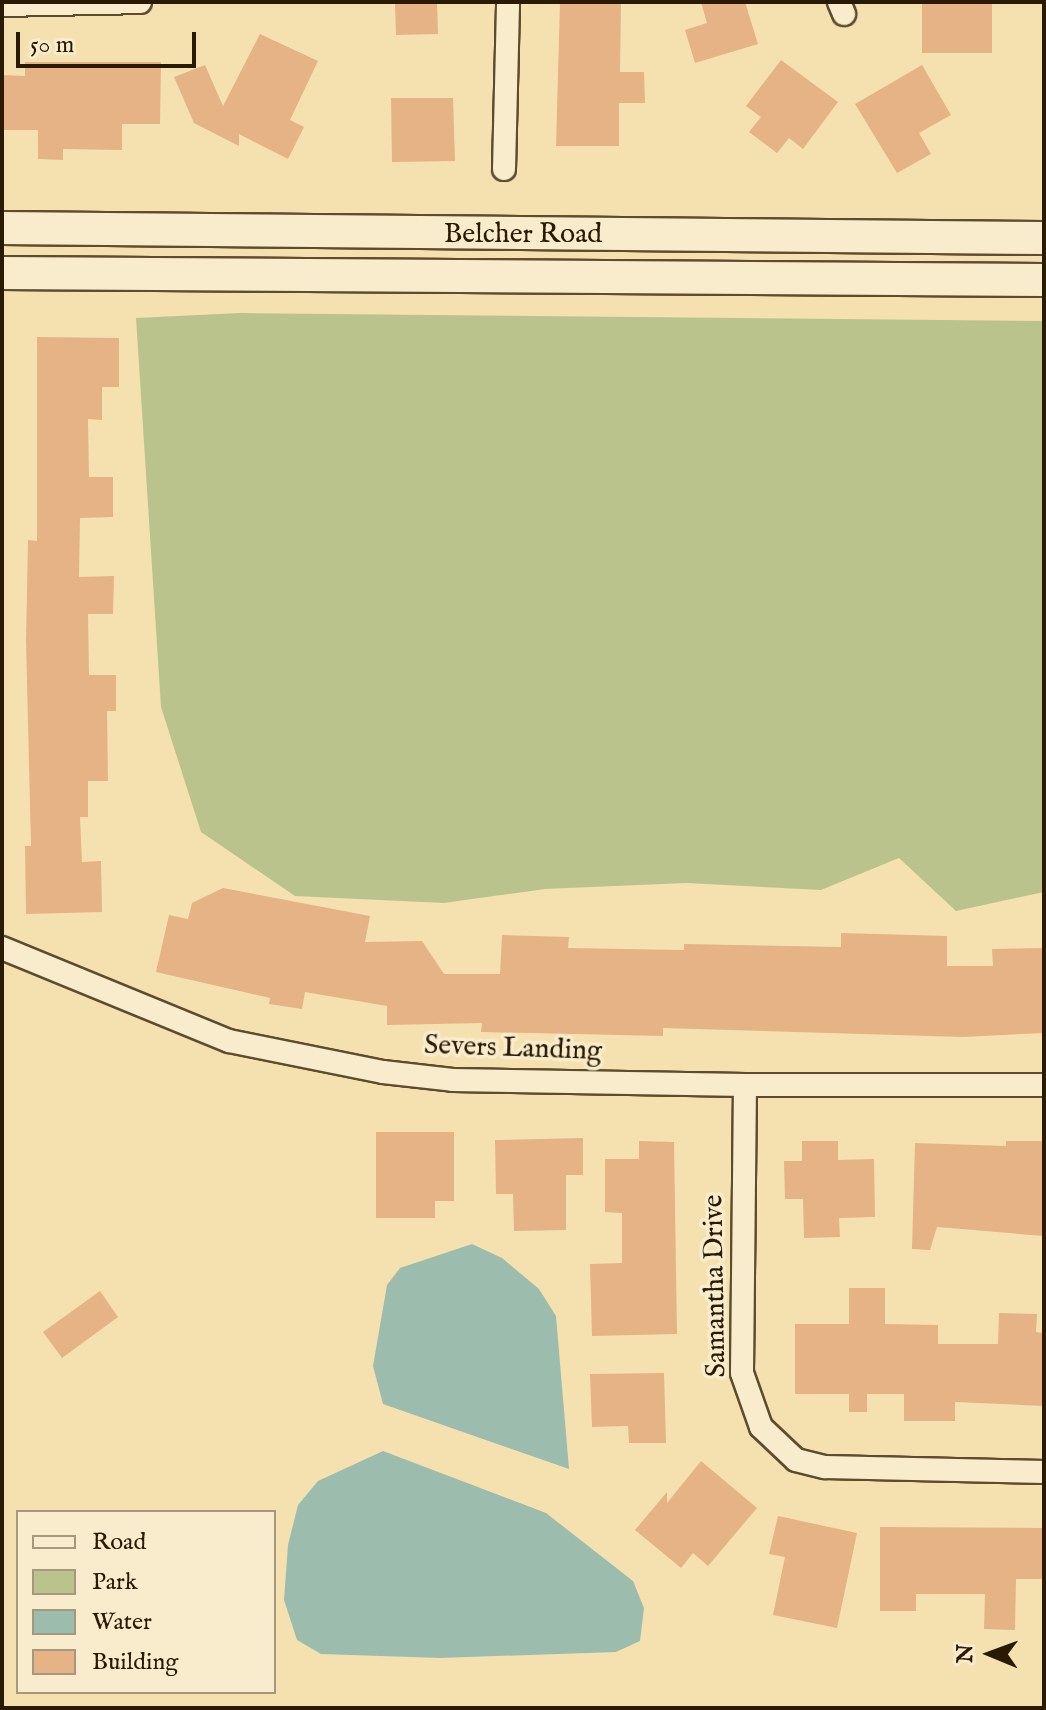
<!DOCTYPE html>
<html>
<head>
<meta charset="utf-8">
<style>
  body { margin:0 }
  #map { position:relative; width:1046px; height:1710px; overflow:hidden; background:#f5e1b0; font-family:"IM FELL English",serif }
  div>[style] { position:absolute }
  .green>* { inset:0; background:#bbc38c }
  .water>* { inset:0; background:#9cbdae }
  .building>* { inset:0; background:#e5b385 }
  .roads { filter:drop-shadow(2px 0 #5d4c2e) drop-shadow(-2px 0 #5d4c2e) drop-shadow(0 2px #5d4c2e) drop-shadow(0 -2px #5d4c2e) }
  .minor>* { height:22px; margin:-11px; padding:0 11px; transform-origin:11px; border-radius:11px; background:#f8eccc }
  .secondary>* { height:32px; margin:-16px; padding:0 16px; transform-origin:16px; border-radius:16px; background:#f8eccc }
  span { translate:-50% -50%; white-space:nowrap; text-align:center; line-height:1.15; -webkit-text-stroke:7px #f8eccc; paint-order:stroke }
  .street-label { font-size:28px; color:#2a1a03 }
  .frame { position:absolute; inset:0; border:4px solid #2a1a03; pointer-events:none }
  .legend { position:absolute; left:16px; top:1510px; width:260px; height:184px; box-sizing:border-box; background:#f8eccc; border:2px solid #a6987c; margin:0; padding:10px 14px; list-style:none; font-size:24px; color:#2a1a03 }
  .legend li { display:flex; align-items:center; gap:16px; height:40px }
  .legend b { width:40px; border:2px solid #a6987c }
  .north { position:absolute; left:950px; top:1614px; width:80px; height:80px; -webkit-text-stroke:6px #f8eccc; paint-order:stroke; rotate:271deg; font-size:22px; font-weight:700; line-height:32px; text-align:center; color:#2a1a03 }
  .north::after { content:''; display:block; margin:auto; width:28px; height:36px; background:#2a1a03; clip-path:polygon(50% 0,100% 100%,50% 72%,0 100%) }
  .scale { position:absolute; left:16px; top:32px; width:180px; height:36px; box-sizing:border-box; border:4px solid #2a1a03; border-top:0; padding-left:10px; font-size:24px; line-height:28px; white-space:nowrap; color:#2a1a03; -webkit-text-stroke:6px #f8eccc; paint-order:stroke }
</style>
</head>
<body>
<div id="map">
  <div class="green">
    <div style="clip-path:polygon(240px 313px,1044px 321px,1044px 892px,956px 911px,899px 858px,821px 890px,686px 883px,545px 889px,444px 903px,295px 896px,201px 832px,161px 707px,136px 318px)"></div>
  </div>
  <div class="water">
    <div style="clip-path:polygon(472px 1244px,502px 1258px,539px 1289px,556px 1316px,569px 1469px,383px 1404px,373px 1366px,387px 1285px,400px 1268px)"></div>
    <div style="clip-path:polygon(383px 1451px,546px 1513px,633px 1581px,644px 1608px,640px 1641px,616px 1652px,440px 1658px,321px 1654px,297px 1640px,284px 1600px,288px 1545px,298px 1505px,318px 1481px)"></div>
  </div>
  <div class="building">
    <div style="clip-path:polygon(395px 2px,437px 2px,438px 34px,396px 35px)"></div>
    <div style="clip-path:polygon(560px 2px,621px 2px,620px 72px,644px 72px,645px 103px,619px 103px,619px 146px,556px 146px)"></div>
    <div style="clip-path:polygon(701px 2px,745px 2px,758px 44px,695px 63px,685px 30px,707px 23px)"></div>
    <div style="clip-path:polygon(922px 2px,992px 2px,992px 53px,922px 53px)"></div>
    <div style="clip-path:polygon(260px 34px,318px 61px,290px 120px,304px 127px,288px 159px,239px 134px,239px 146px,194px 123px,174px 77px,205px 65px,223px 106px)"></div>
    <div style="clip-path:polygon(781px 60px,838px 102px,803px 149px,789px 138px,777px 153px,749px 132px,761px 117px,746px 106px)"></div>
    <div style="clip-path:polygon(25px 62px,161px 62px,160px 124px,122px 124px,122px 150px,63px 149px,63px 160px,38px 159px,38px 130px,2px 130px,2px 75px,25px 76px)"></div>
    <div style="clip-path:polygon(922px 65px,951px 115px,919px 133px,931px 154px,897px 173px,855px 104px)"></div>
    <div style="clip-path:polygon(391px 98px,453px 98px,455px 161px,392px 162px)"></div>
    <div style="clip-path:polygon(37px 337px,119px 338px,119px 387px,102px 387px,102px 420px,88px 419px,89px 477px,113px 477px,113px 517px,80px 518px,79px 577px,114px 576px,113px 614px,88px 614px,89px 675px,116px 675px,116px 711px,107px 711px,108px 781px,88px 781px,88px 817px,80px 817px,82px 862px,101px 861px,102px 912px,26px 914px,25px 846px,31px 846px,26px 641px,28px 540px,37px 541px)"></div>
    <div style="clip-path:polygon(223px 888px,370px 916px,365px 942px,422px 941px,444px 974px,500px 974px,502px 935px,569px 937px,568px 948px,684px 950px,684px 944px,841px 947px,841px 933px,947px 936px,947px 966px,993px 966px,992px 949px,1044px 948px,1044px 1033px,962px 1037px,663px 1028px,663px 1036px,481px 1032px,482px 1023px,387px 1025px,387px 1006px,305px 992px,302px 1009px,269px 1004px,270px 998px,156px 972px,169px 915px,188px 919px,192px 903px)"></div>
    <div style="clip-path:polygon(376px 1132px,454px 1132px,454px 1201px,435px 1201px,435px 1218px,376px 1218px)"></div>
    <div style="clip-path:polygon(583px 1138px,583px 1175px,566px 1175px,566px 1230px,514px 1231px,513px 1194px,496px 1194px,495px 1140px)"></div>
    <div style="clip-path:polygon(639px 1141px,674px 1142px,677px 1334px,592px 1336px,590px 1264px,622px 1263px,622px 1213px,605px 1212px,605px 1159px,639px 1159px)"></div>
    <div style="clip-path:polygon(802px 1141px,838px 1141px,838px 1160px,874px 1159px,875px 1217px,839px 1218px,840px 1237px,804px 1238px,803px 1199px,785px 1199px,784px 1161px,802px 1161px)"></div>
    <div style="clip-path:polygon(1006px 1141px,1044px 1141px,1044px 1236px,937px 1227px,930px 1250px,912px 1249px,915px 1143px,1006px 1146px)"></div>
    <div style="clip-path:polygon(849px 1288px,885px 1288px,885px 1324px,938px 1325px,938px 1344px,998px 1344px,999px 1313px,1037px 1314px,1036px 1332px,1044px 1333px,1044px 1406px,955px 1402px,955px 1421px,904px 1421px,904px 1394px,867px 1394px,867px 1412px,849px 1412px,849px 1394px,795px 1394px,795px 1324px,849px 1324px)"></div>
    <div style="clip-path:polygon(100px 1291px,118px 1317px,62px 1358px,43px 1332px)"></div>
    <div style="clip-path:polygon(664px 1373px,666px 1443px,629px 1443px,628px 1426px,592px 1427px,590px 1374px)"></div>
    <div style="clip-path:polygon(701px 1461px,757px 1508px,708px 1566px,693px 1553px,681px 1568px,635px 1530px,667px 1492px,667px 1503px)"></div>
    <div style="clip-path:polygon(778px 1516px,857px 1533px,837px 1628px,773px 1615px,785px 1557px,769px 1554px)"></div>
    <div style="clip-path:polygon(880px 1527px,1044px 1528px,1044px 1579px,1016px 1579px,1015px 1630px,984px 1629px,985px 1594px,916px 1594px,916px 1611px,880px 1611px)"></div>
  </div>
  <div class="roads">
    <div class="minor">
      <div style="left:839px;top:2px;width:13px;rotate:67deg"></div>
      <div style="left:2px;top:5px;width:138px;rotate:-1.2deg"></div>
      <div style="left:504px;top:169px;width:167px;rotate:-88.6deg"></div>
      <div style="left:2px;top:948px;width:245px;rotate:22.3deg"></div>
      <div style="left:229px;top:1041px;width:157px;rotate:11.4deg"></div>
      <div style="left:383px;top:1072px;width:70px;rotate:6.5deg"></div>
      <div style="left:453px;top:1080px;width:292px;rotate:1deg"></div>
      <div style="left:745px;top:1085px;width:299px"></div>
      <div style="left:745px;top:1085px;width:288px;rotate:90.6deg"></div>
      <div style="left:742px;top:1373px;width:57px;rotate:70.6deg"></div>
      <div style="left:761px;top:1427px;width:48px;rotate:43.3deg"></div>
      <div style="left:796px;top:1460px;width:30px;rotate:14deg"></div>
      <div style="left:825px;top:1467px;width:219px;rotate:1.3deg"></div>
    </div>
    <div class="secondary">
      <div style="left:2px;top:228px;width:1042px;rotate:0.55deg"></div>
      <div style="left:2px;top:273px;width:1042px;rotate:0.38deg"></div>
    </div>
  </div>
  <div class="street-label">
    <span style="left:523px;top:235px">Belcher Road</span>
    <span style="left:513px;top:1049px;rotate:2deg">Severs Landing</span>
    <span style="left:716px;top:1286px;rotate:-91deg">Samantha Drive</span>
  </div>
  <div class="frame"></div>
  <ul class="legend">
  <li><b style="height:10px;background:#f8eccc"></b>Road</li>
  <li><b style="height:22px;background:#bbc38c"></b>Park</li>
  <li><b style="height:22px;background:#9cbdae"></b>Water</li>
  <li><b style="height:22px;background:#e5b385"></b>Building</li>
  </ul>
  <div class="north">N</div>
  <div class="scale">50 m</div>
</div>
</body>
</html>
